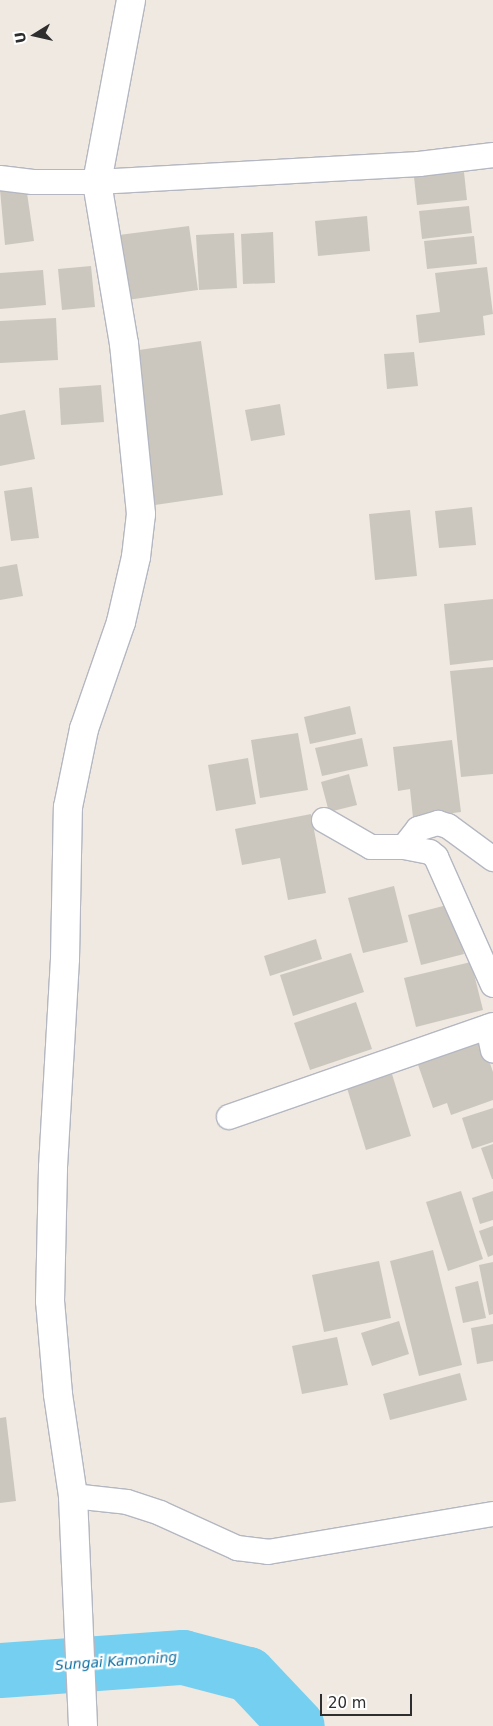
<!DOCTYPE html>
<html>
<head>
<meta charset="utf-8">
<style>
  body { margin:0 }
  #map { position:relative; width:493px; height:1726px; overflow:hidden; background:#efe9e1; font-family:"DejaVu Sans",sans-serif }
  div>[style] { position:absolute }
  .river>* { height:55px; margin:-27.5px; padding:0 27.5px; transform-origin:27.5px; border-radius:27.5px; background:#75cff0 }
  .building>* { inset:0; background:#cbc7bf }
  .roads { filter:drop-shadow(1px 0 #b4b7c1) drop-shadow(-1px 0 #b4b7c1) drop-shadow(0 1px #b4b7c1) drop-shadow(0 -1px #b4b7c1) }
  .minor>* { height:24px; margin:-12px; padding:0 12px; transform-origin:12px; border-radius:12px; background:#fff }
  .tertiary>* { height:28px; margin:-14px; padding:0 14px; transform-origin:14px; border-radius:14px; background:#fff }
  span { translate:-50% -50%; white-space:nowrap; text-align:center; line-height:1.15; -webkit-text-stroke:4.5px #fff; paint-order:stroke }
  .water-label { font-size:14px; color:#0d6fa3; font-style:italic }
  .north { position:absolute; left:10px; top:10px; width:50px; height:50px; -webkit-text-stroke:4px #fff; paint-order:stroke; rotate:260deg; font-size:14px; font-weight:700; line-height:20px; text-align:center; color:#2e2e2e }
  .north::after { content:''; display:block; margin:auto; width:18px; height:22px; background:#2e2e2e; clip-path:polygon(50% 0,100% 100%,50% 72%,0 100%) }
  .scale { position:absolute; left:320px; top:1694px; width:92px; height:22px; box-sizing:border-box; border:2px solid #2e2e2e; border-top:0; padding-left:6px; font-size:15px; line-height:18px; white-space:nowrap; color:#2e2e2e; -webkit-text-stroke:4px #fff; paint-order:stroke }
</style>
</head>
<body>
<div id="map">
  <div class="river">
    <div style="left:0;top:1670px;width:183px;rotate:-4.1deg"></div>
    <div style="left:183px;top:1657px;width:67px;rotate:14.7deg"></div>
    <div style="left:248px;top:1674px;width:71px;rotate:46.7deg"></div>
  </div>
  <div class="building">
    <div style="clip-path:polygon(464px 172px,467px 200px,417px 205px,414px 177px)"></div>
    <div style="clip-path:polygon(26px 186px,34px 241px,5px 245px,0 190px)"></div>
    <div style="clip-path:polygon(469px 206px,472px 233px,422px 239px,419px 211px)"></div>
    <div style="clip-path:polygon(367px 216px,370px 251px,318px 256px,315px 221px)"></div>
    <div style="clip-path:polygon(189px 226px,198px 290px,120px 301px,111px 236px)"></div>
    <div style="clip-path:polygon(273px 232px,275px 283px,243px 284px,241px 234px)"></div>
    <div style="clip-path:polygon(234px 233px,237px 288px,199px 290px,196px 235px)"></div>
    <div style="clip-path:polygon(474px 236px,477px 264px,427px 269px,424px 241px)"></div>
    <div style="clip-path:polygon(91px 266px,95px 307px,62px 310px,58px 269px)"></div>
    <div style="clip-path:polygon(487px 267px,493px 314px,483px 316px,485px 335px,419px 343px,416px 315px,440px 312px,435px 273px)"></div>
    <div style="clip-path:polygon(43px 270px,46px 305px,0 309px,0 273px)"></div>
    <div style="clip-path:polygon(56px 318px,58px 360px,0 363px,0 321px)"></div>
    <div style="clip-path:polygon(201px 341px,223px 495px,155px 505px,132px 351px)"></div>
    <div style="clip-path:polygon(414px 352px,418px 386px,387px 389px,384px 354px)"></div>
    <div style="clip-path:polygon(101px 385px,104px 422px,61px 425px,59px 388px)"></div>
    <div style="clip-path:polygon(280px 404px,285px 435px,251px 441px,245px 410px)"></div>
    <div style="clip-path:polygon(25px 410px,35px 459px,0 466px,0 415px)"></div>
    <div style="clip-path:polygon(32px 487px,39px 538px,11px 541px,4px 491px)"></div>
    <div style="clip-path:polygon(472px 507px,476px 545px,439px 548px,435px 511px)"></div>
    <div style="clip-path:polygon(410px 510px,417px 576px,375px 580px,369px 514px)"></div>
    <div style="clip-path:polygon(17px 564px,23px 596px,0 600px,0 567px)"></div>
    <div style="clip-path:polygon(493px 599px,493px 660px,450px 665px,444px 604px)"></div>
    <div style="clip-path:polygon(493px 667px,493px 774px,461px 777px,450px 671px)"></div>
    <div style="clip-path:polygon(350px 706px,356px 734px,310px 744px,304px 717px)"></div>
    <div style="clip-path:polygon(298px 733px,308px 790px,260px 798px,251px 740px)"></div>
    <div style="clip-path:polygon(362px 738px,368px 766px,322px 776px,315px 748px)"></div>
    <div style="clip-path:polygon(452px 740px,461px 812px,413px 818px,410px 789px,398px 791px,393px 747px)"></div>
    <div style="clip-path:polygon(248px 758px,256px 804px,216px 811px,208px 765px)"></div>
    <div style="clip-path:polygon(349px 774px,357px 805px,329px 812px,321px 782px)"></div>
    <div style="clip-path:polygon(311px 814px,326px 893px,288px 900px,280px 858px,242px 865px,235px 829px)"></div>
    <div style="clip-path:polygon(394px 886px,408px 942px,363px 953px,348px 898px)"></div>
    <div style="clip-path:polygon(451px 904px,464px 954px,421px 965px,408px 915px)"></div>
    <div style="clip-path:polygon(316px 939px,322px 959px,270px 976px,264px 956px)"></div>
    <div style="clip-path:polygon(351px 953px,364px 992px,293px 1016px,280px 975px)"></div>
    <div style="clip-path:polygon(471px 962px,483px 1010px,416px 1027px,404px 978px)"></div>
    <div style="clip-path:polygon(356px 1002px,372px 1049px,310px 1070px,294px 1023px)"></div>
    <div style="clip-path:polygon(481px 1037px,493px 1072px,493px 1100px,451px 1115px,447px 1103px,433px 1108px,416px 1059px)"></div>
    <div style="clip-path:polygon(392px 1074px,411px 1136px,366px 1150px,347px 1088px)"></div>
    <div style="clip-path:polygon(493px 1108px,493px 1142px,472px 1149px,462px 1118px)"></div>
    <div style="clip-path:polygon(493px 1144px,493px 1179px,492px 1179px,481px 1148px)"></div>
    <div style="clip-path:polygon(461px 1191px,483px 1259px,448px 1271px,426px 1202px)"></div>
    <div style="clip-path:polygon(493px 1191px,493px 1220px,480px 1224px,472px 1198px)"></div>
    <div style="clip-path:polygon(493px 1226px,493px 1255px,488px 1257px,479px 1231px)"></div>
    <div style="clip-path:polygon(433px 1250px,462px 1365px,419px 1376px,390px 1261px)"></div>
    <div style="clip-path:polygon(379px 1261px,391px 1318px,324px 1332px,312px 1275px)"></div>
    <div style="clip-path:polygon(493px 1262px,493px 1314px,489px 1315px,479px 1265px)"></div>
    <div style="clip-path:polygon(478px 1281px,486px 1318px,463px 1323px,455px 1287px)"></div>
    <div style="clip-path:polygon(399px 1321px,409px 1354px,372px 1366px,361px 1333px)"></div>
    <div style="clip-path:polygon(493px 1324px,493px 1361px,477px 1364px,471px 1328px)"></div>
    <div style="clip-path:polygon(337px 1337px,348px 1385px,302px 1394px,292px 1346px)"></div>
    <div style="clip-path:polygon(460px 1373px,467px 1400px,390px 1420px,383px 1394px)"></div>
    <div style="clip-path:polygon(6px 1417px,16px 1501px,0 1503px,0 1418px)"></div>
  </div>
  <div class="roads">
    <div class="minor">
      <div style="left:0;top:178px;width:33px;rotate:7deg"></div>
      <div style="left:33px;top:182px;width:64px"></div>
      <div style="left:97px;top:182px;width:323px;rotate:-3.2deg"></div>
      <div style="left:419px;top:164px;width:75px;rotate:-6.9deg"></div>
      <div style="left:324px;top:820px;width:54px;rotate:29.9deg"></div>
      <div style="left:371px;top:847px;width:33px"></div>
      <div style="left:404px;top:847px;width:26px;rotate:11deg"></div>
      <div style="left:430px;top:852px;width:8px;rotate:40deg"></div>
      <div style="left:436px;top:857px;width:140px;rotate:66deg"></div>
      <div style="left:404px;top:847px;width:23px;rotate:-52deg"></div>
      <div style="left:418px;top:829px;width:21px;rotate:-17deg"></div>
      <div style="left:438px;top:823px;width:10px;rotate:17deg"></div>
      <div style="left:448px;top:826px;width:56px;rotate:36.3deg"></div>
      <div style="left:493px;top:1025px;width:5px;rotate:158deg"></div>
      <div style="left:488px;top:1027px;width:24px;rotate:78deg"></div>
      <div style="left:229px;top:1117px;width:274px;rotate:-19.2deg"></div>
      <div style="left:73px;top:1496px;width:54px;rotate:6.3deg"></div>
      <div style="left:127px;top:1502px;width:35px;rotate:18deg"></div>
      <div style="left:160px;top:1513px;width:85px;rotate:24.4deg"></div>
      <div style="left:237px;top:1548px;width:31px;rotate:7deg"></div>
      <div style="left:268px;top:1552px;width:228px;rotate:-9.6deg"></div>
    </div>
    <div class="tertiary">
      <div style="left:83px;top:1726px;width:230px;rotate:-92.5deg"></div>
      <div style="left:73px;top:1496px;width:103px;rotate:-98.4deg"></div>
      <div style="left:58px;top:1394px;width:93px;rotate:-94.9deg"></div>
      <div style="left:50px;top:1301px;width:134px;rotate:-88.7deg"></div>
      <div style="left:53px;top:1167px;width:208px;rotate:-86.7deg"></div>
      <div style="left:65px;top:959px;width:152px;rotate:-88.9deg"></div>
      <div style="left:68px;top:807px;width:80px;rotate:-78.4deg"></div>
      <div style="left:84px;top:729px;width:113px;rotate:-70.9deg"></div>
      <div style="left:121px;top:622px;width:67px;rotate:-77deg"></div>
      <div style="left:136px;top:557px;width:43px;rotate:-83.4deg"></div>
      <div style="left:141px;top:514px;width:171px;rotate:-95.7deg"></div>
      <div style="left:124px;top:344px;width:164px;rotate:-99.5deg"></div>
      <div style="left:97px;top:182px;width:185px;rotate:-79.4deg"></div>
    </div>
  </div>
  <div class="water-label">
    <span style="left:116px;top:1661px;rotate:-4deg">Sungai Kamoning</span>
  </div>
  <div class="north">U</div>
  <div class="scale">20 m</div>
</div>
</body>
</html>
